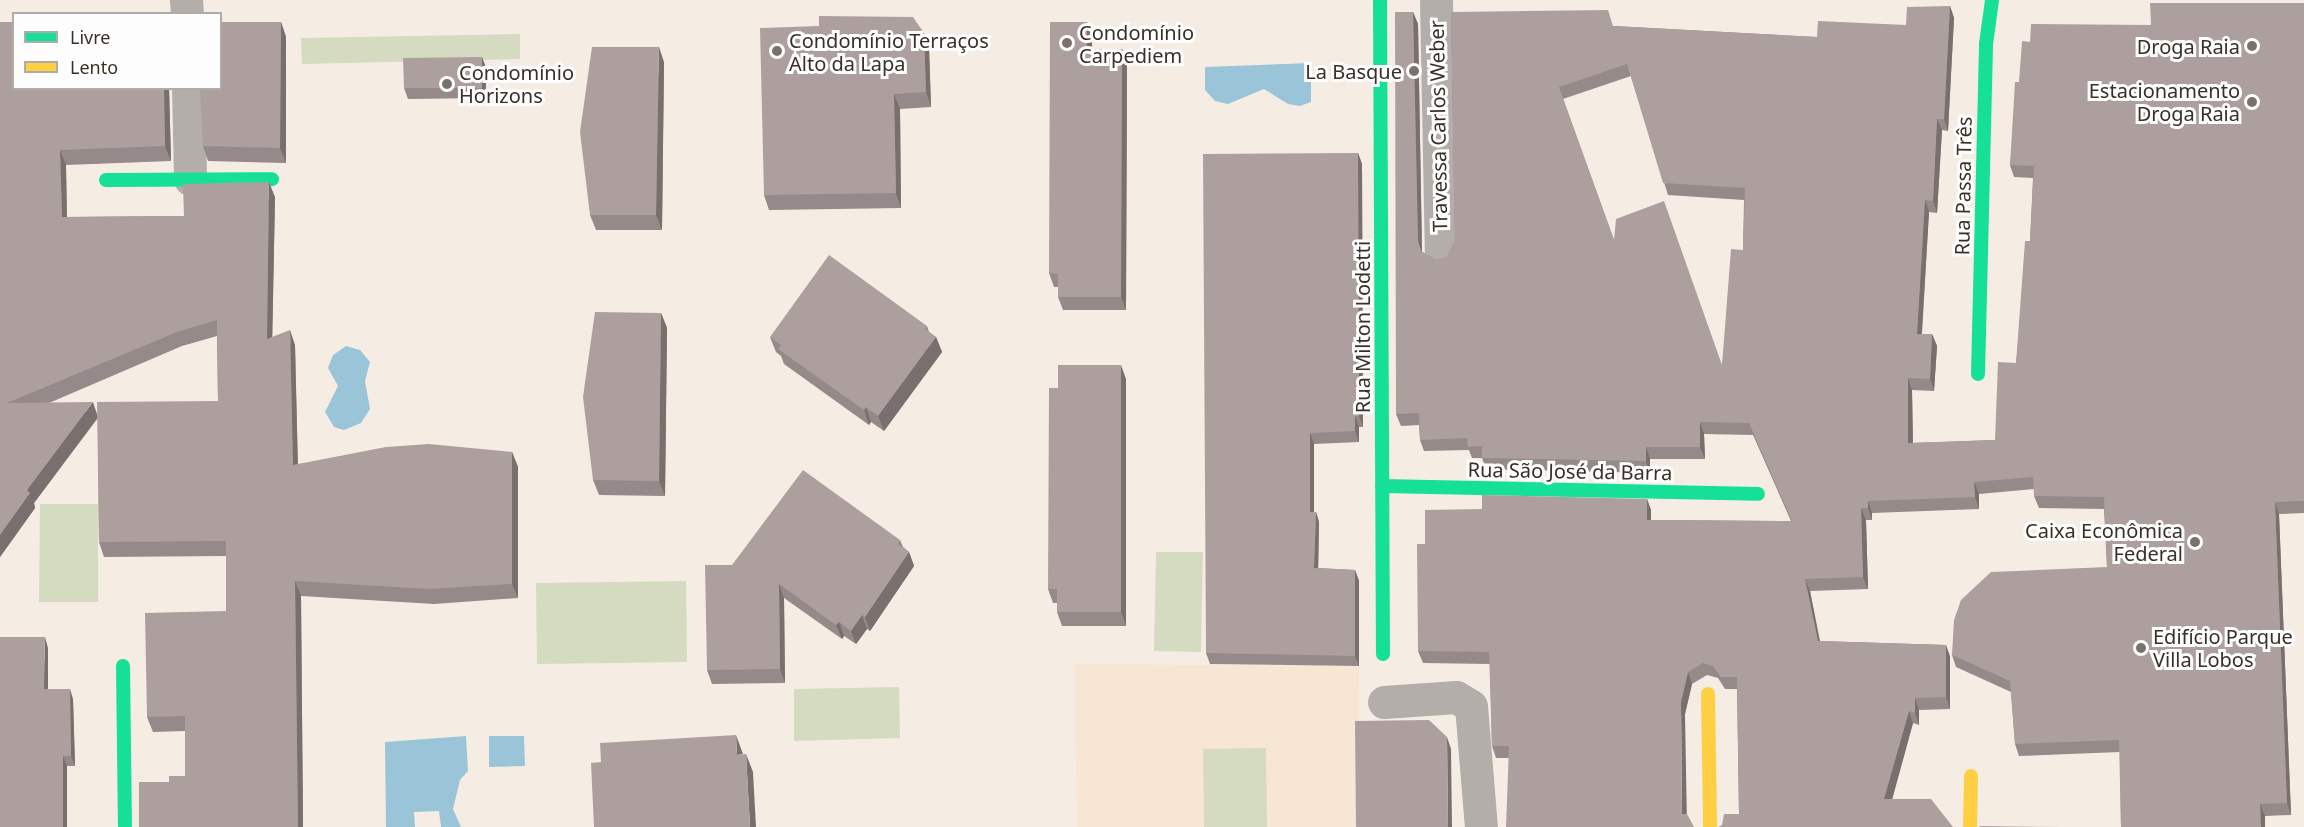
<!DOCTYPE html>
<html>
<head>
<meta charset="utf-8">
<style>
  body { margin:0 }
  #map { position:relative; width:2304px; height:827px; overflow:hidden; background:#f5ede4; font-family:"Noto Sans",sans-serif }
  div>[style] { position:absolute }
  .built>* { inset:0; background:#f8e6d4 }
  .green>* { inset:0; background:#d4dbc0 }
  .water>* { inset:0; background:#9ac4d8 }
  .street>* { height:33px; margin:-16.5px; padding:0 16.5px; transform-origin:16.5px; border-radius:16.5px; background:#b4aeab }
  .fast>* { height:14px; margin:-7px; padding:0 7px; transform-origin:7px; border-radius:7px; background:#16e098 }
  .slow>* { height:14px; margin:-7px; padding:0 7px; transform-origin:7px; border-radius:7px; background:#ffcf43 }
  .wall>* { inset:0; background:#968989 }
  .shaded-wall>* { inset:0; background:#7a6f6f }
  .building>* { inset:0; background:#ae9f9f }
  .dots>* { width:16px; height:16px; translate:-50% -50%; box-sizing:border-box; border:3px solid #fdfdfd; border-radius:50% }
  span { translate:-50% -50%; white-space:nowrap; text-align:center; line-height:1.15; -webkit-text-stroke:6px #fdfdfd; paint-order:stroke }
  .poi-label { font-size:20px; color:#383028 }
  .left { translate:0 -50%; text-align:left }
  .right { translate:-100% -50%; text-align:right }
  .street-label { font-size:20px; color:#383028 }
  .legend { position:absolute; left:12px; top:12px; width:210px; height:78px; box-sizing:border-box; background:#fdfdfd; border:2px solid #aeaba8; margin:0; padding:8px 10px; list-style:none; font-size:18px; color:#383028 }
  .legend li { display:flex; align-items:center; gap:12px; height:30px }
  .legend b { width:30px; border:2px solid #aeaba8 }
</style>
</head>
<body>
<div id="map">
  <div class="built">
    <div style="clip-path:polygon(1074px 664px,1359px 666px,1360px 827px,1077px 827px)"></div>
  </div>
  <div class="green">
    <div style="clip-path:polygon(520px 34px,520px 59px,302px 64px,301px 38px)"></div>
    <div style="clip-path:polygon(40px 504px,98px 504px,98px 602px,39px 602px)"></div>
    <div style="clip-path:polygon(1156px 552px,1203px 552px,1201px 652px,1154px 651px)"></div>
    <div style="clip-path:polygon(686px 581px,687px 662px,537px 664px,536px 583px)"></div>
    <div style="clip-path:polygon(899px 687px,900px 738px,794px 741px,794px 689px)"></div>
    <div style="clip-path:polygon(1266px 748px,1267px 827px,1204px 827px,1203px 749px)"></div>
  </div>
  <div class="water">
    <div style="clip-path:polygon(1311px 63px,1311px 102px,1300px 106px,1288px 104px,1264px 89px,1228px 104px,1215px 101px,1205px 90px,1205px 67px)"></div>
    <div style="clip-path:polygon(346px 346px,360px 350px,370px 362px,365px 381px,370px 409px,361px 423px,344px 430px,334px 427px,325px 412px,338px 386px,328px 368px,333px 355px)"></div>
    <div style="clip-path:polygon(466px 736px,468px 771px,460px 780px,453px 809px,461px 827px,441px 827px,439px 811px,414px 812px,415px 827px,386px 827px,385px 742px)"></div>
    <div style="clip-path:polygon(489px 736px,524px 736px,525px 766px,489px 767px)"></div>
  </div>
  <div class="street">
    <div style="left:186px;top:0;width:14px;rotate:86deg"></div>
    <div style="left:1436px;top:0;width:253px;rotate:88.9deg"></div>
    <div style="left:188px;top:88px;width:91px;rotate:88.7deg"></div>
    <div style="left:1384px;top:702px;width:72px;rotate:-4deg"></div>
    <div style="left:1456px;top:697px;width:17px;rotate:31deg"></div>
    <div style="left:1471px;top:706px;width:121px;rotate:85.3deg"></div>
  </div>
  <div class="fast">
    <div style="left:1380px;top:0;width:654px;rotate:89.74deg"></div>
    <div style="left:106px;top:180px;width:166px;rotate:-0.3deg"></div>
    <div style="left:1978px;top:374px;width:330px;rotate:-88.6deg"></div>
    <div style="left:1986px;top:44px;width:44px;rotate:-82.2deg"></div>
    <div style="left:1382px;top:486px;width:376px;rotate:1.2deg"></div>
    <div style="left:123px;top:666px;width:161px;rotate:89.3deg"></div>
  </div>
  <div class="slow">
    <div style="left:1708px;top:694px;width:133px;rotate:89.1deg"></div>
    <div style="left:1970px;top:827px;width:51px;rotate:-88.9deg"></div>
  </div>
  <div class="wall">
    <div style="clip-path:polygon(evenodd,2304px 3px,2304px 513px,2279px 514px,2291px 815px,2265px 816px,2265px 827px,2121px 827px,2120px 752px,2019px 756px,2015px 744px,2011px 692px,1956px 667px,1952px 655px,2107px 567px,2104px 509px,2039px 508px,2034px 496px,2034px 489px,1979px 494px,1979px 509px,1872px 513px,1872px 520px,1866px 520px,1868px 589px,1810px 591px,1820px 641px,1946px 645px,1950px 657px,1950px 709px,1919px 710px,1919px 725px,1913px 723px,1892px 799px,1739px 814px,1737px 689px,1725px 689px,1718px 678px,1707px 675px,1692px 684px,1685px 714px,1509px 758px,1496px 758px,1492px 746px,1490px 664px,1423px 663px,1418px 651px,1425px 544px,1482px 509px,1647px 499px,1651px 510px,1651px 520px,1791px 521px,1753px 435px,1704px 434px,1705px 459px,1650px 459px,1650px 473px,1486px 469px,1482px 458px,1472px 458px,1469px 450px,1424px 451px,1420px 440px,1419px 425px,1401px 426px,1396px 414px,1413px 12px,1418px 24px,1422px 252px,1436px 260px,1447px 257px,1455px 241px,1451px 12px,1614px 26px,1817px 37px,1906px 25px,1950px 6px,1954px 18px,1948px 131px,1942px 130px,1937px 213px,1929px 212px,1922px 334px,1932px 334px,1937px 346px,1934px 391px,1912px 390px,1913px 443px,1995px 440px,2016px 363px,2030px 241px,2033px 178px,2014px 177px,2010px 165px,2019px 82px,2030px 42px,2304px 3px,1631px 76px,1668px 195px,1744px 200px,1743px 250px,1722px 365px,1614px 240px,1563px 99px,1631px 76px)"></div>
    <div style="clip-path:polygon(evenodd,0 22px,14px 88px,169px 88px,171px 161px,66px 165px,67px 217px,184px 216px,275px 197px,272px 337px,295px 345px,298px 464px,512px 452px,518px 467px,518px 598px,434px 604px,301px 596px,303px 827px,139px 827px,169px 782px,185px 776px,185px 731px,153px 732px,147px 717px,226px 611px,226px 556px,104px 557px,99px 542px,98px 418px,34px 503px,35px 508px,0 557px,0 22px,217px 336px,218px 401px,97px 415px,49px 403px,182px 346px,217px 336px)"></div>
    <div style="clip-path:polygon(281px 22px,286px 37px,286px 163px,208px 161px,203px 146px)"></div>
    <div style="clip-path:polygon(924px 33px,929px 48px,931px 107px,900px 109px,901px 208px,769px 210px,764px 195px)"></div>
    <div style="clip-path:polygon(1092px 36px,1092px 49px,1122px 49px,1127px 63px,1126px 310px,1063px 310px,1058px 297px,1058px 287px,1054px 287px,1049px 273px)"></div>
    <div style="clip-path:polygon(482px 57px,486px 68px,486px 98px,408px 99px,404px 88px)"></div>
    <div style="clip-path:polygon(664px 62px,662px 230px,596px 230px,590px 215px)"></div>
    <div style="clip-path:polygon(1358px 153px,1362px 164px,1363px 427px,1359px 427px,1359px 442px,1314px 444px,1314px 512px,1316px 512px,1319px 522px,1318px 568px,1355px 570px,1359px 581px,1359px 666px,1210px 664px,1206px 653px)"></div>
    <div style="clip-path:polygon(661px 313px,667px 328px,665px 496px,599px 495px,593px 480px)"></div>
    <div style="clip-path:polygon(927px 326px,929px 332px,936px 337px,942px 352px,884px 431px,871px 422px,869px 425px,784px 364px,781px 356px,776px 352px,770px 337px)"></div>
    <div style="clip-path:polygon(1126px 379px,1126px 626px,1062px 626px,1057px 612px,1057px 603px,1053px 603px,1048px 589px)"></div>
    <div style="clip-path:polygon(900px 540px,903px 547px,909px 552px,914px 566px,870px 631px,867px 629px,856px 644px,844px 636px,842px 639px,784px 598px,785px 683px,712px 684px,707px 670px,732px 565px)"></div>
    <div style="clip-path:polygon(48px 648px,48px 689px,73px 699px,75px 766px,67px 766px,67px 827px,0 827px)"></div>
  </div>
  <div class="shaded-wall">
    <div style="clip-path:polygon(1950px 6px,1954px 18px,1948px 131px,1944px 119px)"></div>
    <div style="clip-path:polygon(1413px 12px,1418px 24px,1422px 253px,1425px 263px,1418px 241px)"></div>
    <div style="clip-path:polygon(281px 22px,286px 37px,286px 163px,280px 148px)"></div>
    <div style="clip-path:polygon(1087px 22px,1092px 36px,1092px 63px,1087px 49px)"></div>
    <div style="clip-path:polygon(924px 33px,929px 48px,931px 107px,926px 92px)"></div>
    <div style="clip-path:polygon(659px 47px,664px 62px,662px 230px,656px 215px)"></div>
    <div style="clip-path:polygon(1122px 49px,1127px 63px,1126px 310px,1121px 297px)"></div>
    <div style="clip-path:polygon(482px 57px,486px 68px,486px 98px,482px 88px)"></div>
    <div style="clip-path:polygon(164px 88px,169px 88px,171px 161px,165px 146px)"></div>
    <div style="clip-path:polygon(894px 94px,900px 109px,901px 208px,896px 193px)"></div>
    <div style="clip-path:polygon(1937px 119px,1942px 130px,1937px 213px,1933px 201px)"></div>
    <div style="clip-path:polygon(60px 150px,66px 165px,67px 232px,62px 217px)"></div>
    <div style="clip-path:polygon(1358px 153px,1362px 164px,1363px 427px,1359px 416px)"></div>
    <div style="clip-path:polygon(269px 182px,275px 197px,272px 354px,267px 339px)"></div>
    <div style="clip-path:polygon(1925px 200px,1929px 212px,1921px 345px,1917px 334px)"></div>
    <div style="clip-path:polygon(661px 313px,667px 328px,665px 496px,659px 481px)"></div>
    <div style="clip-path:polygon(290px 330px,295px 345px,298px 480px,293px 465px)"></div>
    <div style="clip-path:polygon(1932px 334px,1937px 346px,1934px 391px,1930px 379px)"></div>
    <div style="clip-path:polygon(936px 337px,942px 352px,884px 431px,878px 416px)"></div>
    <div style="clip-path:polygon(1121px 365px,1126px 379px,1126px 626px,1121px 612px)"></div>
    <div style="clip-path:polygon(1908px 378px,1912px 390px,1913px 455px,1908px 443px)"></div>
    <div style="clip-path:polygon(93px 402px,98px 417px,34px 503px,35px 508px,0 557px,0 535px,27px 490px)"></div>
    <div style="clip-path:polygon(866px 407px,871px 422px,869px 425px,864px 410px)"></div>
    <div style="clip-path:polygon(1355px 416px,1359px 427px,1359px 442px,1355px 431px)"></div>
    <div style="clip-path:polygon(1700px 422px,1704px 434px,1705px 459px,1700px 447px)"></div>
    <div style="clip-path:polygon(1310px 433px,1314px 444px,1314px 523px,1310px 512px)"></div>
    <div style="clip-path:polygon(1646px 447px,1650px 459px,1650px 473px,1646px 461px)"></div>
    <div style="clip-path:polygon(512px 452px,518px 467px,518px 598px,512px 584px)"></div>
    <div style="clip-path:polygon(1974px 482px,1979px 494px,1979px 509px,1975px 497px)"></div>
    <div style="clip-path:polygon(1647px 499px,1651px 510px,1651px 532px,1647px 520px)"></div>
    <div style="clip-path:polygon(1868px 501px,1872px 513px,1872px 520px,1868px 508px)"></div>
    <div style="clip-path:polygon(2275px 502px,2279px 514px,2291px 815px,2287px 803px)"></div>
    <div style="clip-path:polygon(1861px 508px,1866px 520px,1868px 589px,1863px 577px)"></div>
    <div style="clip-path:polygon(1316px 512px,1319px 522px,1318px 579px,1314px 568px)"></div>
    <div style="clip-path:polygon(909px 552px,914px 566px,870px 631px,865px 617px)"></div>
    <div style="clip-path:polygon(1355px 570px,1359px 581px,1359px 666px,1355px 656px)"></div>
    <div style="clip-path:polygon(1805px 579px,1810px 591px,1822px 653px,1818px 641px)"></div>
    <div style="clip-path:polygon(295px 581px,301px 596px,303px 827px,298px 827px)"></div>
    <div style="clip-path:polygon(779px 584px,784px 598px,785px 683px,780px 669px)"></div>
    <div style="clip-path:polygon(862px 615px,867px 629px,856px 644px,851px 631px)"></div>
    <div style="clip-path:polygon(839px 622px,844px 636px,842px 639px,836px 625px)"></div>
    <div style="clip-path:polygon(45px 637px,48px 648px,48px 699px,44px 689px)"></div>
    <div style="clip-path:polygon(1946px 645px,1950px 657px,1950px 709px,1946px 697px)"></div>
    <div style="clip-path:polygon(1688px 672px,1692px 684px,1685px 714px,1687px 826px,1682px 814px,1681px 702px)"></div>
    <div style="clip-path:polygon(70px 689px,73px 699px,75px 766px,71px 756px)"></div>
    <div style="clip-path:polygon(1915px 698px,1919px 710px,1919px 725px,1915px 713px)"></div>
    <div style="clip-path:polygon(1909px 711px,1913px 723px,1889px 811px,1884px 799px)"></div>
    <div style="clip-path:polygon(736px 735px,743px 754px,737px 755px)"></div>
    <div style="clip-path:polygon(1447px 737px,1451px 749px,1452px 827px,1448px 827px)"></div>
    <div style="clip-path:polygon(746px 754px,753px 772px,756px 827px,750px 827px)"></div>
    <div style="clip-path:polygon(63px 756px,67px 766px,67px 827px,63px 827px)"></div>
    <div style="clip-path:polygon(2260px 804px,2265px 816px,2265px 827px,2261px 827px)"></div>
  </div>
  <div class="building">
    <div style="clip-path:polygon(evenodd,2150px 3px,2304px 3px,2304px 501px,2275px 502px,2287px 803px,2260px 804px,2261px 827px,2121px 827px,2119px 740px,2015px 744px,2010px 681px,1952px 655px,1954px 620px,1961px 600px,1991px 572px,2107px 567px,2104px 497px,2034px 496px,2033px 477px,1974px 482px,1975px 497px,1868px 501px,1868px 508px,1861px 508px,1863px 577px,1805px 579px,1818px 641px,1946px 645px,1946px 697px,1915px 698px,1915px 713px,1909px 711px,1884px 799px,1931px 799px,1953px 827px,1718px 827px,1722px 825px,1724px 814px,1739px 814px,1737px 677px,1721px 677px,1713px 666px,1703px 663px,1688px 672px,1681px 702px,1682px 814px,1687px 814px,1694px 827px,1506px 827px,1509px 746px,1492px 746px,1489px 652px,1418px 651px,1417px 544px,1425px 544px,1425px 510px,1482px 509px,1482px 495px,1647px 499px,1647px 520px,1792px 521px,1749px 423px,1700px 422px,1700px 447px,1646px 447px,1646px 461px,1482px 458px,1482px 446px,1468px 447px,1467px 438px,1420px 440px,1419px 413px,1396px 414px,1395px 12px,1413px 12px,1418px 241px,1421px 251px,1436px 260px,1447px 257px,1455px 241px,1451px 12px,1608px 10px,1613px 26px,1817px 37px,1818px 21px,1906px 25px,1907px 7px,1950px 6px,1944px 119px,1937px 119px,1933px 201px,1925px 200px,1917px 334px,1932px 334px,1930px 379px,1908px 378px,1908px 443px,1995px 440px,1998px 362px,2016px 363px,2025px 241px,2030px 241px,2034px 166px,2010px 165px,2015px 82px,2019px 82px,2022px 41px,2030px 42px,2031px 24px,2151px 25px,2150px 3px,1627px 64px,1663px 183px,1745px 188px,1743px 250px,1731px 249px,1722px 365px,1664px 201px,1616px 219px,1614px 240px,1559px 87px,1627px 64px)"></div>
    <div style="clip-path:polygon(819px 16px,913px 17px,924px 33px,926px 92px,894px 94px,896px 193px,764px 195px,760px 28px,819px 26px)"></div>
    <div style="clip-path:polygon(0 22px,14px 22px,14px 88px,164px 88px,165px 146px,60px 150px,62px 217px,184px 216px,183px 184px,269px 182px,267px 339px,290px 330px,293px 465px,386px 447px,429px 444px,512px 452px,512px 584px,429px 589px,295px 581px,298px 827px,139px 827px,139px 782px,169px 782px,169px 776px,185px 776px,185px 716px,147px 717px,145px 613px,226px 611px,226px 541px,99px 542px,97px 402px,218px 401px,217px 320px,177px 332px,7px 403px,93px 402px,27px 490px,30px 493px,0 535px)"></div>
    <div style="clip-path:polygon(220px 22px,281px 22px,280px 148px,203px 146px,200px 88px,220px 88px)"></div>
    <div style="clip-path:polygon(1050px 22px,1087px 22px,1087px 49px,1122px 49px,1121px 297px,1058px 297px,1058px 274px,1049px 273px)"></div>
    <div style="clip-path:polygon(592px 47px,659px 47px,656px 215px,590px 215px,580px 132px)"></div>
    <div style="clip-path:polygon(482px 57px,482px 88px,404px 88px,403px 58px)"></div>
    <div style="clip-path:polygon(1358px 153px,1359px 416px,1355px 416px,1355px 431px,1310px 433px,1310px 512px,1316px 512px,1314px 568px,1355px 570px,1355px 656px,1206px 653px,1203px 154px)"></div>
    <div style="clip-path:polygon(829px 255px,927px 326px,925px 329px,936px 337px,878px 416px,866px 407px,864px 410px,778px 349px,781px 345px,770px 337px)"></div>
    <div style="clip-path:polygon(595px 312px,661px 313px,659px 481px,593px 480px,583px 397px)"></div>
    <div style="clip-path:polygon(1058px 365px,1121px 365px,1121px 612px,1057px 612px,1057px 589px,1048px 589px,1049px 388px,1058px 388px)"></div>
    <div style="clip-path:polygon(803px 470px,900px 540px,898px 544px,909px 552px,865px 617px,862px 615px,851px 631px,839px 622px,836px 625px,779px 584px,780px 669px,707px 670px,705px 565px,732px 565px)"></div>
    <div style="clip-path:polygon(0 637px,45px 637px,44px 689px,70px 689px,71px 756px,63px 756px,63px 827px,0 827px)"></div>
    <div style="clip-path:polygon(1429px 720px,1447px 737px,1448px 827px,1356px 827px,1355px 721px)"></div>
    <div style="clip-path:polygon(736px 735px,737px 755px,746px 754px,750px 827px,594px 827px,591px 763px,601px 762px,600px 743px)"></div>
    <div style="clip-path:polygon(1980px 826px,2061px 827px,1979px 827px)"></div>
  </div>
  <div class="dots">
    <div style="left:1067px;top:43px;background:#7a726a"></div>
    <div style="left:2252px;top:46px;background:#7a726a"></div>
    <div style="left:777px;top:51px;background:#7a726a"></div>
    <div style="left:1414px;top:71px;background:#7a726a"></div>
    <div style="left:447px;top:84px;background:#7a726a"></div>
    <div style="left:2252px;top:102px;background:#7a726a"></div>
    <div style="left:2195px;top:542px;background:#7a726a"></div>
    <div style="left:2141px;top:648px;background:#7a726a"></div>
  </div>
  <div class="poi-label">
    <span class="left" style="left:1079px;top:44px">Condomínio<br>Carpediem</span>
    <span class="left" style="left:789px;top:52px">Condomínio Terraços<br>Alto da Lapa</span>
    <span class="right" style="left:2240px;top:46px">Droga Raia</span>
    <span class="right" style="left:1402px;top:71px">La Basque</span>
    <span class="left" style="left:459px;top:84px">Condomínio<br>Horizons</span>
    <span class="right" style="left:2240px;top:102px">Estacionamento<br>Droga Raia</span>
    <span class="right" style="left:2183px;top:542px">Caixa Econômica<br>Federal</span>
    <span class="left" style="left:2153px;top:648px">Edifício Parque<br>Villa Lobos</span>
  </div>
  <div class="street-label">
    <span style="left:1438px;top:126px;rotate:-91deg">Travessa Carlos Weber</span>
    <span style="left:1963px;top:186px;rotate:-89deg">Rua Passa Três</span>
    <span style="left:1362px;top:327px;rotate:-90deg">Rua Milton Lodetti</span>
    <span style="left:1570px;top:471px;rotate:1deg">Rua São José da Barra</span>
  </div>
  <ul class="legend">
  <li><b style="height:8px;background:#16e098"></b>Livre</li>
  <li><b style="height:8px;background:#ffcf43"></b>Lento</li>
  </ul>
</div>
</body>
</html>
